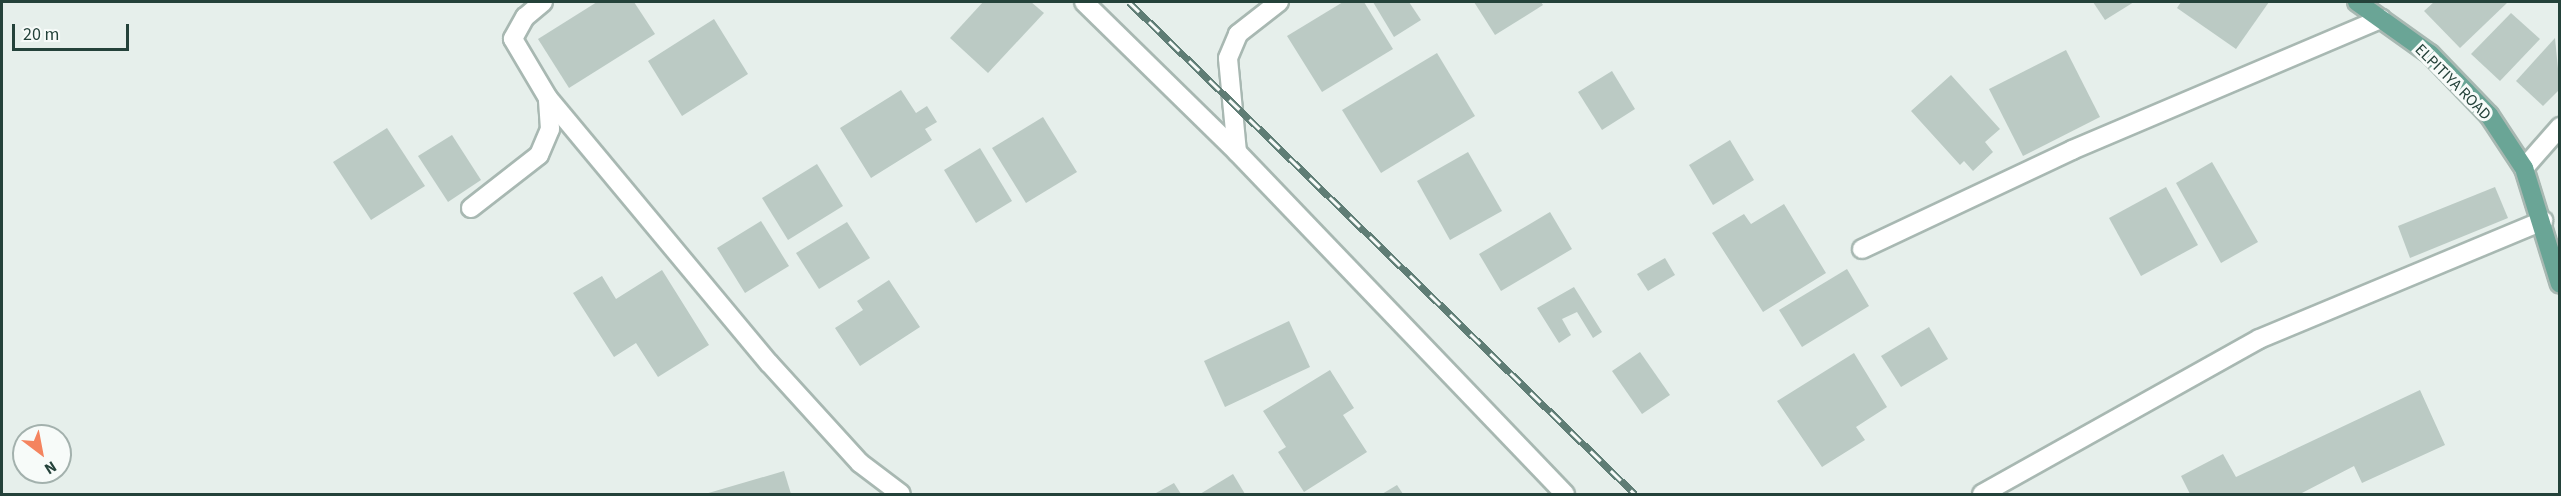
<!DOCTYPE html>
<html>
<head>
<meta charset="utf-8">
<style>
  body { margin:0 }
  #map { position:relative; width:2561px; height:496px; overflow:hidden; background:#e6efeb; font-family:"Source Sans 3",sans-serif }
  div>[style] { position:absolute }
  .building>* { inset:0; background:#bbcac4 }
  .roads { filter:drop-shadow(2px 0 #a8b8b2) drop-shadow(-2px 0 #a8b8b2) drop-shadow(0 2px #a8b8b2) drop-shadow(0 -2px #a8b8b2) }
  .minor>* { height:18px; margin:-9px; padding:0 9px; transform-origin:9px; border-radius:9px; background:#fff }
  .major>* { height:18px; margin:-9px; padding:0 9px; transform-origin:9px; border-radius:9px; background:#6aa596 }
  .rail>* { height:7px; margin-top:-3.5px; transform-origin:0; background:repeating-linear-gradient(90deg,#f7fbf9 0 14px,#5f7d75 0 28px); box-sizing:border-box; border-block:2px solid #5f7d75 }
  span { translate:-50% -50%; white-space:nowrap; text-align:center; line-height:1.15; -webkit-text-stroke:6px #f7fbf9; paint-order:stroke }
  .street-label { font-size:16px; color:#24423a }
  .frame { position:absolute; inset:0; border:3px solid #24423a; pointer-events:none }
  .north { position:absolute; left:12px; top:424px; width:60px; height:60px; box-sizing:border-box; background:#f7fbf9; border:2px solid #a3b1ad; border-radius:50%; rotate:148deg; font-size:16px; font-weight:700; line-height:24px; text-align:center; color:#24423a }
  .north::after { content:''; display:block; margin:auto; width:21px; height:27px; background:#f4845f; clip-path:polygon(50% 0,100% 100%,50% 72%,0 100%) }
  .scale { position:absolute; left:12px; top:24px; width:117px; height:27px; box-sizing:border-box; border:3px solid #24423a; border-top:0; padding-left:8px; font-size:18px; line-height:21px; white-space:nowrap; color:#24423a; -webkit-text-stroke:4px #f7fbf9; paint-order:stroke }
</style>
</head>
<body>
<div id="map">
  <div class="building">
    <div style="clip-path:polygon(597px 2px,634px 2px,655px 34px,569px 88px,538px 39px)"></div>
    <div style="clip-path:polygon(983px 2px,1031px 2px,1044px 13px,988px 73px,950px 38px)"></div>
    <div style="clip-path:polygon(1343px 2px,1364px 2px,1393px 49px,1322px 92px,1287px 36px)"></div>
    <div style="clip-path:polygon(1373px 2px,1409px 2px,1421px 20px,1394px 37px)"></div>
    <div style="clip-path:polygon(1474px 2px,1541px 2px,1543px 5px,1495px 35px)"></div>
    <div style="clip-path:polygon(2093px 2px,2134px 2px,2105px 20px)"></div>
    <div style="clip-path:polygon(2181px 2px,2269px 2px,2236px 49px,2177px 8px)"></div>
    <div style="clip-path:polygon(2434px 2px,2508px 2px,2460px 48px,2424px 11px)"></div>
    <div style="clip-path:polygon(2511px 13px,2540px 39px,2500px 81px,2471px 54px)"></div>
    <div style="clip-path:polygon(714px 19px,748px 74px,682px 116px,648px 61px)"></div>
    <div style="clip-path:polygon(2555px 38px,2560px 89px,2543px 106px,2516px 81px)"></div>
    <div style="clip-path:polygon(2066px 50px,2100px 117px,2023px 156px,1989px 89px)"></div>
    <div style="clip-path:polygon(1437px 53px,1475px 116px,1381px 173px,1342px 110px)"></div>
    <div style="clip-path:polygon(1612px 71px,1635px 109px,1602px 130px,1578px 92px)"></div>
    <div style="clip-path:polygon(1951px 75px,2000px 129px,1985px 142px,1993px 152px,1973px 171px,1964px 161px,1960px 165px,1911px 111px)"></div>
    <div style="clip-path:polygon(901px 90px,916px 113px,927px 106px,937px 122px,925px 129px,932px 140px,871px 178px,840px 128px)"></div>
    <div style="clip-path:polygon(1043px 117px,1077px 172px,1026px 203px,992px 148px)"></div>
    <div style="clip-path:polygon(387px 128px,425px 186px,371px 220px,333px 162px)"></div>
    <div style="clip-path:polygon(452px 135px,481px 180px,448px 202px,418px 156px)"></div>
    <div style="clip-path:polygon(1730px 140px,1754px 180px,1713px 205px,1689px 165px)"></div>
    <div style="clip-path:polygon(980px 148px,1012px 201px,976px 223px,944px 170px)"></div>
    <div style="clip-path:polygon(1468px 152px,1502px 211px,1450px 240px,1417px 181px)"></div>
    <div style="clip-path:polygon(2212px 162px,2258px 242px,2221px 263px,2176px 183px)"></div>
    <div style="clip-path:polygon(817px 164px,843px 206px,788px 240px,762px 198px)"></div>
    <div style="clip-path:polygon(2166px 187px,2198px 245px,2141px 276px,2109px 218px)"></div>
    <div style="clip-path:polygon(2495px 187px,2508px 218px,2410px 258px,2398px 226px)"></div>
    <div style="clip-path:polygon(1784px 204px,1826px 273px,1763px 312px,1712px 233px,1744px 214px,1751px 224px)"></div>
    <div style="clip-path:polygon(1550px 212px,1572px 249px,1501px 291px,1479px 254px)"></div>
    <div style="clip-path:polygon(761px 221px,789px 266px,745px 293px,717px 248px)"></div>
    <div style="clip-path:polygon(847px 222px,870px 258px,819px 289px,796px 253px)"></div>
    <div style="clip-path:polygon(1665px 258px,1675px 275px,1648px 291px,1637px 274px)"></div>
    <div style="clip-path:polygon(1847px 269px,1869px 306px,1802px 347px,1779px 310px)"></div>
    <div style="clip-path:polygon(662px 270px,709px 345px,658px 377px,636px 343px,614px 357px,573px 293px,602px 276px,616px 299px)"></div>
    <div style="clip-path:polygon(889px 280px,920px 327px,860px 366px,835px 328px,863px 310px,857px 301px)"></div>
    <div style="clip-path:polygon(1574px 287px,1602px 332px,1593px 338px,1577px 312px,1562px 319px,1571px 335px,1559px 343px,1537px 308px)"></div>
    <div style="clip-path:polygon(1289px 321px,1310px 367px,1225px 407px,1204px 361px)"></div>
    <div style="clip-path:polygon(1929px 327px,1948px 359px,1901px 387px,1881px 356px)"></div>
    <div style="clip-path:polygon(1640px 352px,1670px 395px,1642px 414px,1612px 371px)"></div>
    <div style="clip-path:polygon(1854px 353px,1887px 407px,1856px 427px,1865px 440px,1822px 467px,1777px 401px)"></div>
    <div style="clip-path:polygon(1330px 370px,1354px 408px,1343px 415px,1367px 452px,1304px 492px,1278px 452px,1286px 447px,1263px 411px)"></div>
    <div style="clip-path:polygon(2420px 390px,2445px 445px,2362px 483px,2354px 466px,2300px 494px,2190px 494px,2181px 476px,2223px 454px,2236px 477px)"></div>
    <div style="clip-path:polygon(784px 471px,791px 494px,705px 494px)"></div>
    <div style="clip-path:polygon(1233px 474px,1245px 494px,1200px 494px)"></div>
    <div style="clip-path:polygon(1174px 483px,1181px 494px,1157px 494px,1156px 493px)"></div>
    <div style="clip-path:polygon(1397px 485px,1403px 494px,1382px 494px)"></div>
  </div>
  <div class="roads">
    <div class="minor">
      <div style="left:543px;top:2px;width:23px;rotate:140deg"></div>
      <div style="left:525px;top:17px;width:25px;rotate:119deg"></div>
      <div style="left:513px;top:39px;width:69px;rotate:59.3deg"></div>
      <div style="left:548px;top:98px;width:345px;rotate:50.2deg"></div>
      <div style="left:769px;top:363px;width:135px;rotate:47.7deg"></div>
      <div style="left:860px;top:463px;width:51px;rotate:37.1deg"></div>
      <div style="left:1084px;top:2px;width:214px;rotate:44.4deg"></div>
      <div style="left:1237px;top:152px;width:474px;rotate:46.2deg"></div>
      <div style="left:1237px;top:152px;width:94px;rotate:-95.5deg"></div>
      <div style="left:1228px;top:58px;width:26px;rotate:-67deg"></div>
      <div style="left:1238px;top:34px;width:52px;rotate:-38deg"></div>
      <div style="left:2524px;top:168px;width:55px;rotate:-48.7deg"></div>
      <div style="left:471px;top:208px;width:86px;rotate:-37.9deg"></div>
      <div style="left:539px;top:155px;width:28px;rotate:-67deg"></div>
      <div style="left:550px;top:129px;width:31px;rotate:-94deg"></div>
      <div style="left:1862px;top:249px;width:232px;rotate:-25.2deg"></div>
      <div style="left:2072px;top:150px;width:336px;rotate:-23deg"></div>
      <div style="left:1982px;top:494px;width:317px;rotate:-29.2deg"></div>
      <div style="left:2259px;top:339px;width:308px;rotate:-22.6deg"></div>
    </div>
    <div class="major">
      <div style="left:2357px;top:2px;width:90px;rotate:35.5deg"></div>
      <div style="left:2430px;top:54px;width:85px;rotate:46deg"></div>
      <div style="left:2489px;top:115px;width:64px;rotate:56.6deg"></div>
      <div style="left:2524px;top:168px;width:121px;rotate:72.8deg"></div>
    </div>
  </div>
  <div class="rail">
    <div style="left:1129px;top:2px;width:706px;rotate:44.2deg"></div>
  </div>
  <div class="street-label">
    <span style="left:2453px;top:82px;rotate:45deg">ELPITIYA ROAD</span>
  </div>
  <div class="frame"></div>
  <div class="north">N</div>
  <div class="scale">20 m</div>
</div>
</body>
</html>
